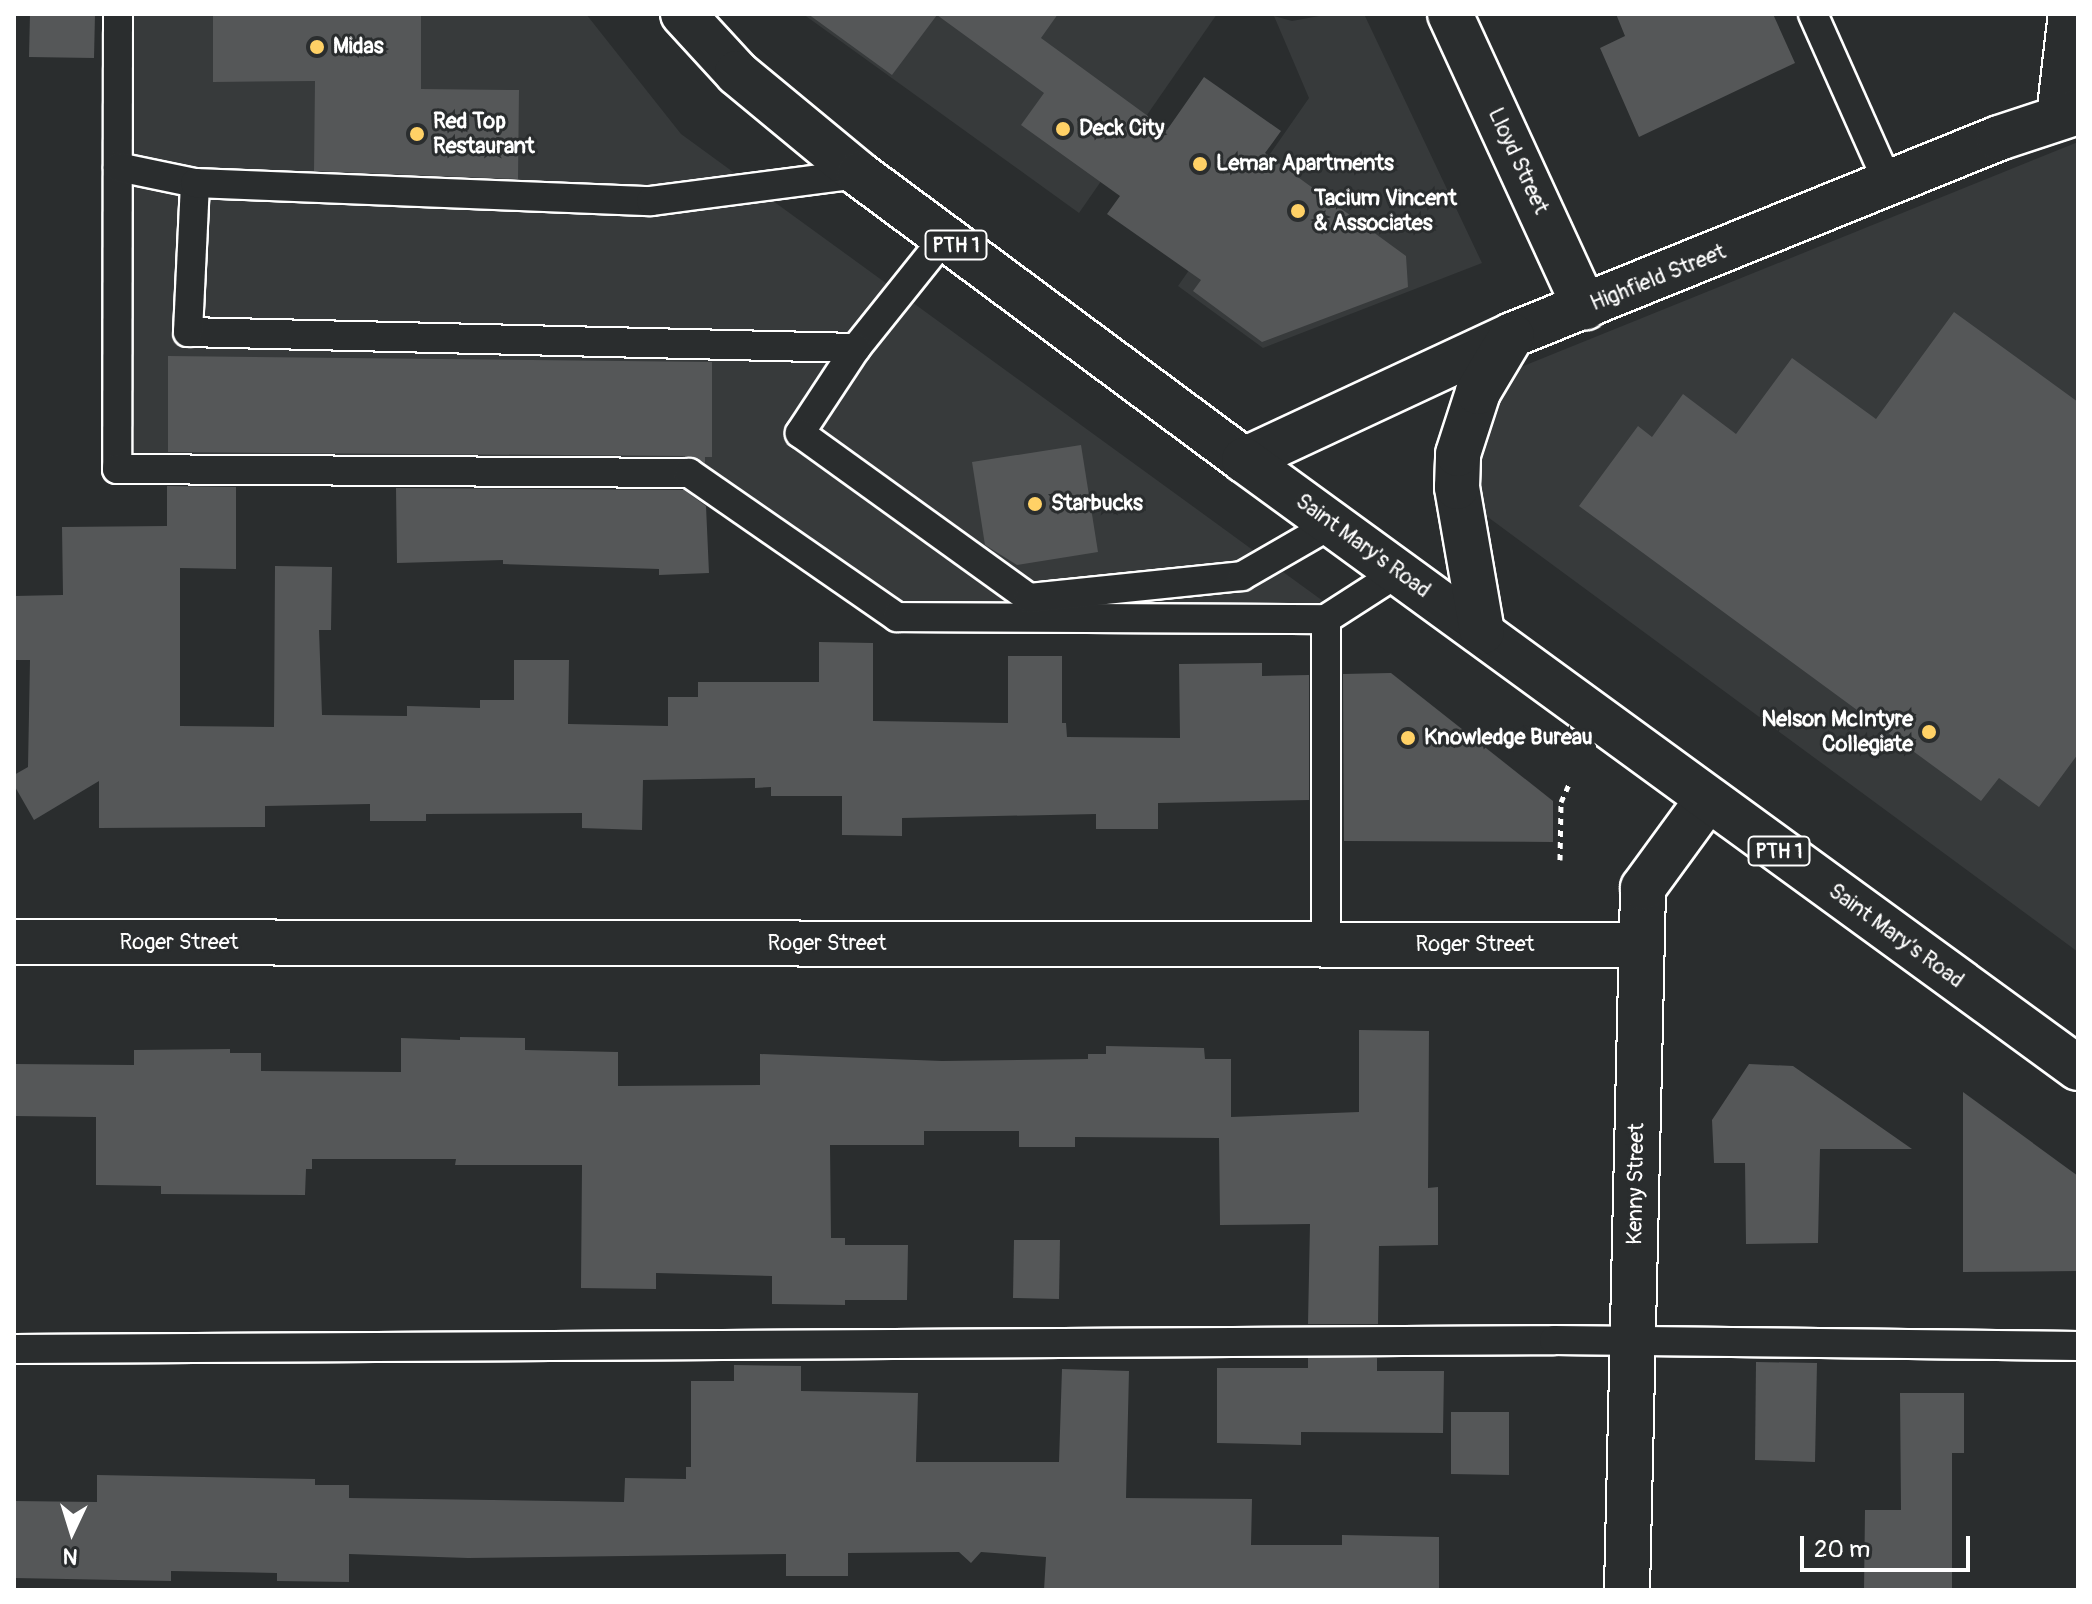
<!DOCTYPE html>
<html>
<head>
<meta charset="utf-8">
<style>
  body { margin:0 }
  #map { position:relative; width:2092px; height:1604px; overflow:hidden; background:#2a2d2e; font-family:Pangolin,sans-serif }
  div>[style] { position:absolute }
  .built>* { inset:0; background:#373a3b }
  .building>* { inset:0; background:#555758 }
  .path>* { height:5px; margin-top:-2.5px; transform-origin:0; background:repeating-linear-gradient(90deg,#fff 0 6px,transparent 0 12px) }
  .roads { filter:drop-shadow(2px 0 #fff) drop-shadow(-2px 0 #fff) drop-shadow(0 2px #fff) drop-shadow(0 -2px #fff) }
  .lane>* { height:28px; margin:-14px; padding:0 14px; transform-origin:14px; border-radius:14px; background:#2a2d2e }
  .street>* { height:44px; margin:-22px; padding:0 22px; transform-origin:22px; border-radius:22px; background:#2a2d2e }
  .highway>* { height:44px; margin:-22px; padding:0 22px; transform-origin:22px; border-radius:22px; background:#2a2d2e }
  .dots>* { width:22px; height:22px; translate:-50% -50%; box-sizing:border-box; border:4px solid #2a2d2e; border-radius:50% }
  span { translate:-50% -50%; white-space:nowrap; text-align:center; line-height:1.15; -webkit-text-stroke:6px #2a2d2e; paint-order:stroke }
  .shield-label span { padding:2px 6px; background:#2a2d2e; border:2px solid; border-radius:6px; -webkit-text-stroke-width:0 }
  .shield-label { font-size:20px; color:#fff; font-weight:700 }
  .poi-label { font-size:22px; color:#fff; font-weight:700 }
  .left { translate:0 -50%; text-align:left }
  .right { translate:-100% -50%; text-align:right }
  .street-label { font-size:22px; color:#fff }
  .frame { position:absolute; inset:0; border:16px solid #fff; pointer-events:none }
  .north { position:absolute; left:32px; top:1492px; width:80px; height:80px; -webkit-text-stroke:6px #2a2d2e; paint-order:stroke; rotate:184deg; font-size:22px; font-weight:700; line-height:32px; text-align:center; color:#fff }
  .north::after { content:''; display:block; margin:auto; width:28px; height:36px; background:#fff; clip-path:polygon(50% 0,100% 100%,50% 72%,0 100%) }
  .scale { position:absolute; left:1800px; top:1536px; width:170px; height:36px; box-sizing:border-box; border:4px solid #fff; border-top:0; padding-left:10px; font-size:24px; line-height:28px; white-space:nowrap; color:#fff; -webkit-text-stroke:6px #2a2d2e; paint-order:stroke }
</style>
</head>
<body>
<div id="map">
  <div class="built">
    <div style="clip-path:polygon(127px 14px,586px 14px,681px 134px,1334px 609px,900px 613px,693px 468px,122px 465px)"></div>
    <div style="clip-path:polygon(803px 14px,1217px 14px,1079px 213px)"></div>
    <div style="clip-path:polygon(1330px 14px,1364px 14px,1482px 263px,1263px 348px,1178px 286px,1309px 98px,1274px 16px,1292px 21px)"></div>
    <div style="clip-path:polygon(2078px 142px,2078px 952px,1481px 512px,1473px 455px,1495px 395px,1516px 369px)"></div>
  </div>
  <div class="building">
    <div style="clip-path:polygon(30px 14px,95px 14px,94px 58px,29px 57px)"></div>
    <div style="clip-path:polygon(213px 14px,421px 14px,421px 89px,519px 90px,518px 179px,314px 171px,315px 81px,213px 82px)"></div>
    <div style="clip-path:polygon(808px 14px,1058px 14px,1041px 38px,1167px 130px,1204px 77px,1281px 131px,1265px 153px,1406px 256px,1408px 287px,1262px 342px,1193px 291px,1201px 280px,1107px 214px,1120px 196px,1021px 125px,1044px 93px,937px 15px,892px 75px)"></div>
    <div style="clip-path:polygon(1616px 14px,1773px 14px,1795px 63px,1639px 137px,1600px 48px,1625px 36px)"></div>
    <div style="clip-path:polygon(1954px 312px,2078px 402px,2078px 754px,2039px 807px,1999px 778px,1981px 801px,1579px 506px,1638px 426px,1652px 437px,1683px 394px,1736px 434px,1792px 358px,1876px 419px)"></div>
    <div style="clip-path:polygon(168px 356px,712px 362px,712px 457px,705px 457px,705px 463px,689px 456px,168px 452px)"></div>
    <div style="clip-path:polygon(1081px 445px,1098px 552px,1017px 565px,985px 545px,972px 462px)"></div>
    <div style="clip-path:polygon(167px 486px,236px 487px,236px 569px,180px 568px,180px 726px,274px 727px,275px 566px,332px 567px,331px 630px,319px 630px,322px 715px,407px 716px,407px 706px,480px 708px,480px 700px,514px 700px,514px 660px,569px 660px,568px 724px,668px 726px,668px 697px,698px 697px,698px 682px,819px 682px,819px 642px,873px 643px,873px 721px,1008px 723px,1008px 656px,1062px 656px,1062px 723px,1066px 723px,1067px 737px,1180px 738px,1179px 664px,1262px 663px,1262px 676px,1309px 675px,1309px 800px,1158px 803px,1158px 829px,1096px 829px,1096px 814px,902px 818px,902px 836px,842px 835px,842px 796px,771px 796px,771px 787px,755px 788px,755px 778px,643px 780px,642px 830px,582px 828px,582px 813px,426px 814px,426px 821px,370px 821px,370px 804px,265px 806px,265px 827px,99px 828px,99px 781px,34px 820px,14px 785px,14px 775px,28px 767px,30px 660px,14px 660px,14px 596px,63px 595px,62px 527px,167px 526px)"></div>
    <div style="clip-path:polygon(396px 488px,684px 490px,706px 506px,709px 573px,659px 575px,659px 569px,503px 564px,503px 560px,397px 563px)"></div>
    <div style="clip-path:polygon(1391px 673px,1553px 801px,1553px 842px,1344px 841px,1343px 674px)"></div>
    <div style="clip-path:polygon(1359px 1030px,1429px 1031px,1428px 1188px,1438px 1187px,1438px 1245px,1379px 1246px,1378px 1324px,1308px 1324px,1310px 1224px,1220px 1225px,1219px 1138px,1075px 1137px,1075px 1147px,1019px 1147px,1019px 1131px,924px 1131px,924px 1145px,830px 1145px,831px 1238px,845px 1238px,845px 1245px,908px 1245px,907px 1300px,845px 1300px,845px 1305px,772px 1304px,772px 1276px,656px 1273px,656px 1289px,581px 1288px,582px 1165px,455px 1165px,456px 1159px,312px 1159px,312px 1169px,306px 1169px,305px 1195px,161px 1194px,161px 1186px,96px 1185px,96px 1117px,14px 1116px,14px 1064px,134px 1065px,134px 1050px,230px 1049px,230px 1053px,261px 1053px,261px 1071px,401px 1072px,401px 1038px,460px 1040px,460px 1037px,525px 1038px,525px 1050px,618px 1052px,618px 1086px,760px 1085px,760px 1054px,942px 1061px,1088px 1059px,1088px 1054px,1106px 1054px,1106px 1046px,1204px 1048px,1205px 1059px,1231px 1059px,1231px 1117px,1359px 1112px)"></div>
    <div style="clip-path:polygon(1749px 1064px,1793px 1066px,1912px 1149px,1820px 1149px,1818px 1243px,1746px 1244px,1745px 1163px,1714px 1163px,1712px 1120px)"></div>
    <div style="clip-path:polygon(1963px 1092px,2078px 1176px,2078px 1271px,1963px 1272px)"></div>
    <div style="clip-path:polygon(1014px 1240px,1060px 1240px,1059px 1299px,1013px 1298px)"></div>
    <div style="clip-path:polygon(1308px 1358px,1377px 1358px,1377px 1371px,1444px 1371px,1443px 1433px,1301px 1432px,1301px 1445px,1217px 1443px,1217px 1368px,1308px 1368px)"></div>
    <div style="clip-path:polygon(1756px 1362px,1817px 1363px,1815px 1462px,1755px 1460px)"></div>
    <div style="clip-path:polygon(734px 1365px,801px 1366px,801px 1391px,918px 1393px,916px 1462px,1059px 1462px,1062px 1369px,1129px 1371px,1126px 1498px,1252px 1499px,1251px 1545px,1342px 1545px,1342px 1535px,1439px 1537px,1439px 1590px,1044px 1590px,1046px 1557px,981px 1552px,971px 1563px,959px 1552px,848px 1553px,848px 1576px,786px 1576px,786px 1554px,468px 1558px,349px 1554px,349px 1582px,277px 1581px,277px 1573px,171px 1571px,171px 1581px,14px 1578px,14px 1501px,97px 1502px,97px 1475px,315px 1479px,315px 1485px,349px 1485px,349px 1498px,624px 1502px,625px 1478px,686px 1479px,686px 1467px,691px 1467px,691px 1381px,734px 1381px)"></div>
    <div style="clip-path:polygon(1900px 1393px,1964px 1393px,1964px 1453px,1952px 1453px,1952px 1590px,1864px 1590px,1865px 1510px,1901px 1510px)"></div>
    <div style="clip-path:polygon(1451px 1412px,1509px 1412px,1509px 1475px,1451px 1474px)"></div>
  </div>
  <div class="path">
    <div style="left:1560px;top:860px;width:58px;rotate:-89deg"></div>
    <div style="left:1561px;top:802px;width:22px;rotate:-66deg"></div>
  </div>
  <div class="roads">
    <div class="lane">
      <div style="left:118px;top:14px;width:455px;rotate:90.1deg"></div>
      <div style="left:117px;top:469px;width:572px;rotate:0.4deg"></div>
      <div style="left:689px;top:473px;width:253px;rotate:34.7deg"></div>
      <div style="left:897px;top:617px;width:429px;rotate:0.3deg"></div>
      <div style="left:1326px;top:619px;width:87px;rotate:-32.8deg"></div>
      <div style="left:1813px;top:14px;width:187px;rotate:66deg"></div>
      <div style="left:118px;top:167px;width:79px;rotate:11.7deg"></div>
      <div style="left:945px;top:237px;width:142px;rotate:128.7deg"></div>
      <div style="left:856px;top:348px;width:102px;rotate:123.4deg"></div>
      <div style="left:800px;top:433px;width:282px;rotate:35.8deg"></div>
      <div style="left:1029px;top:598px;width:214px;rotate:-5.9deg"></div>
      <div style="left:1242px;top:576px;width:104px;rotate:-30deg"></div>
      <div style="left:856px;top:348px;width:668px;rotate:-178.63deg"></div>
      <div style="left:188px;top:332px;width:149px;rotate:-87.3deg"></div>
      <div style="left:195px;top:183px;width:456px;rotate:2.3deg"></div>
      <div style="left:651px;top:201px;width:210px;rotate:-7.4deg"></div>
      <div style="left:1326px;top:619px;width:326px;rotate:90deg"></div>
      <div style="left:14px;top:1349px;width:1540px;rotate:-0.33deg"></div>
      <div style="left:1554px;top:1340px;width:524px;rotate:0.66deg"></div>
    </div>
    <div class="street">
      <div style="left:1450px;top:14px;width:323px;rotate:65.3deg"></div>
      <div style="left:2059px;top:117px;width:104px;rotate:-83.4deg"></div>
      <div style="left:1244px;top:460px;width:296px;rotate:-25deg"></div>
      <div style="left:1512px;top:335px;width:525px;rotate:-22.02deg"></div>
      <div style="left:1999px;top:138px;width:83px;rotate:-18.2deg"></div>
      <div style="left:14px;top:942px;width:1626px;rotate:0.11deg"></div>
      <div style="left:1627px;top:1590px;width:702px;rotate:-88.69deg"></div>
      <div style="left:1643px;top:888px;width:110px;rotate:-53.9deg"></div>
    </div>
    <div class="highway">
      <div style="left:683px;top:14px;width:80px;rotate:47.5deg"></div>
      <div style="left:737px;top:73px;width:158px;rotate:39.6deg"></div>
      <div style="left:859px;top:174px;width:480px;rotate:36.6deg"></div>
      <div style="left:1244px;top:460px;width:1032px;rotate:36.09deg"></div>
      <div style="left:1482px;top:632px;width:147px;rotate:-99.8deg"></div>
      <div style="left:1457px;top:487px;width:33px;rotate:-88deg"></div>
      <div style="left:1458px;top:454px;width:65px;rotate:-72.1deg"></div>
      <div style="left:1478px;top:392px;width:66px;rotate:-59.2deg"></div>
    </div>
  </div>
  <div class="dots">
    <div style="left:317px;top:47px;background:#ffd166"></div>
    <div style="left:1063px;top:129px;background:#ffd166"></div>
    <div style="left:417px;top:134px;background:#ffd166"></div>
    <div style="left:1200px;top:164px;background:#ffd166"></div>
    <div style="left:1298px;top:211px;background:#ffd166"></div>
    <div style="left:1035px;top:504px;background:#ffd166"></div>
    <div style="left:1929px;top:732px;background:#ffd166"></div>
    <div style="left:1408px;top:738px;background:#ffd166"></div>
  </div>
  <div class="shield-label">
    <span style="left:956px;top:245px">PTH 1</span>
    <span style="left:1779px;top:851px">PTH 1</span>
  </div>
  <div class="poi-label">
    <span class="left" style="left:333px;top:47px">Midas</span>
    <span class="left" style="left:433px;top:134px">Red Top<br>Restaurant</span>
    <span class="left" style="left:1079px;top:129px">Deck City</span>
    <span class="left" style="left:1216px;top:164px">Lemar Apartments</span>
    <span class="left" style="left:1314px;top:211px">Tacium Vincent<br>&amp; Associates</span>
    <span class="left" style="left:1051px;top:504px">Starbucks</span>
    <span class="right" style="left:1913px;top:732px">Nelson McIntyre<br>Collegiate</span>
    <span class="left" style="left:1424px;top:738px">Knowledge Bureau</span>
  </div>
  <div class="street-label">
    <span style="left:1518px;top:161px;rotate:65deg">Lloyd Street</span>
    <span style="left:1658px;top:278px;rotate:-22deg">Highfield Street</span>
    <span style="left:1363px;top:546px;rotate:36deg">Saint Mary's Road</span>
    <span style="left:1896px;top:936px;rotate:36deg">Saint Mary’s Road</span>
    <span style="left:179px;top:943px">Roger Street</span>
    <span style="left:827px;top:944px">Roger Street</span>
    <span style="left:1475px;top:945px">Roger Street</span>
    <span style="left:1636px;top:1184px;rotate:-89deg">Kenny Street</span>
  </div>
  <div class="frame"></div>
  <div class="north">N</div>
  <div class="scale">20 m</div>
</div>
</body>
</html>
